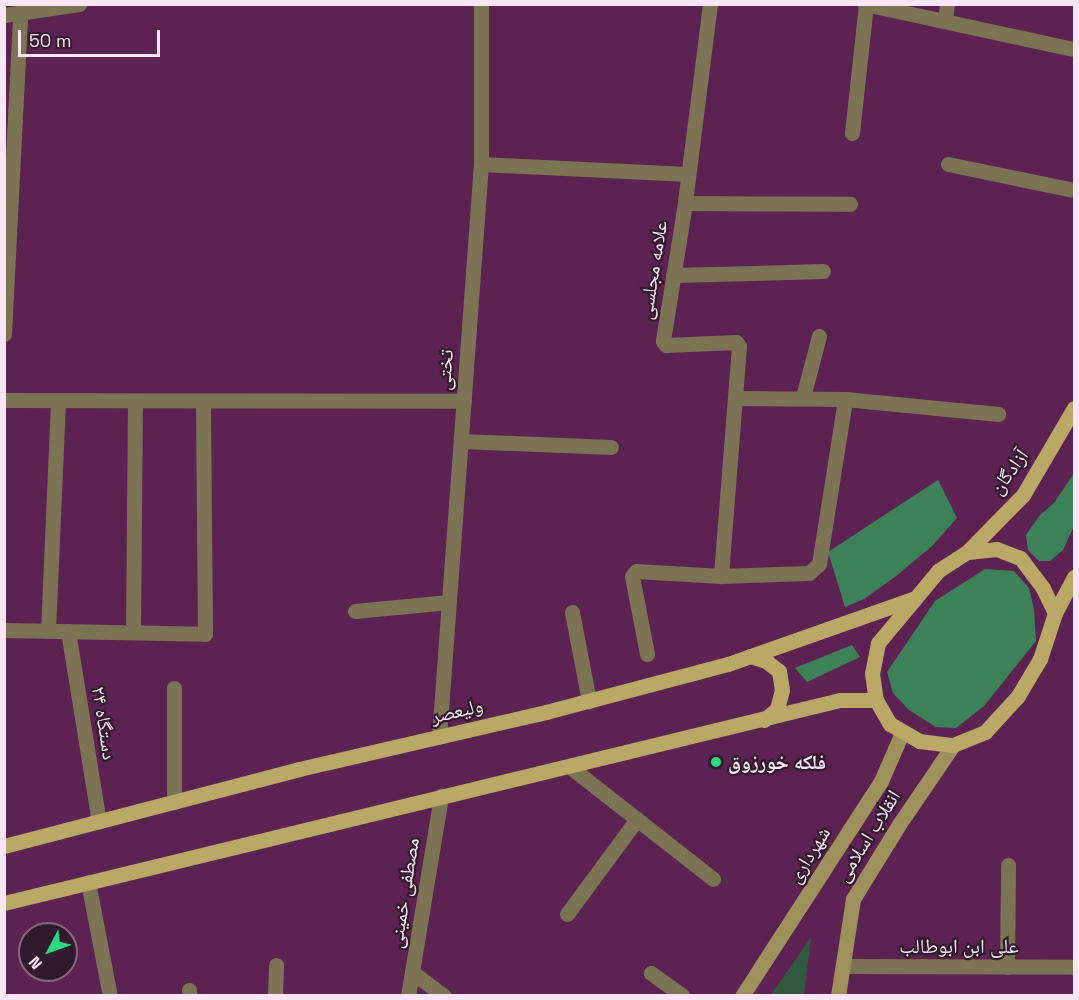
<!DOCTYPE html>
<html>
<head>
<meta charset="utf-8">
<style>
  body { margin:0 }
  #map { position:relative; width:1079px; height:1000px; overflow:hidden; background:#5c2352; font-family:"Space Grotesk","Noto Naskh Arabic",sans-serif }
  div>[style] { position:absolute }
  .green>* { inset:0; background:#315b41 }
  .forest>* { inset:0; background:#3d8158 }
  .minor>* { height:15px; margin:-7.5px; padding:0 7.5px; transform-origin:7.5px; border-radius:7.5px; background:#7b7354 }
  .tertiary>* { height:15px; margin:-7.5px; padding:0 7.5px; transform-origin:7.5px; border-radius:7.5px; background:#7b7354 }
  .secondary>* { height:15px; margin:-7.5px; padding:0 7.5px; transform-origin:7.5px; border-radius:7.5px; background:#9e915e }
  .primary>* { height:15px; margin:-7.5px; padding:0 7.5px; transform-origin:7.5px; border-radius:7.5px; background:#b9a866 }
  .dots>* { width:16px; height:16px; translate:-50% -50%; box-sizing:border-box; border:3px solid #33192d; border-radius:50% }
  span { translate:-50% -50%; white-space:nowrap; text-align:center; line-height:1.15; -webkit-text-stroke:4.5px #33192d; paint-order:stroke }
  .street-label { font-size:20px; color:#fbe6f6 }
  .poi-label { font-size:20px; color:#fbe6f6; font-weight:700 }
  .left { translate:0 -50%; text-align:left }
  .frame { position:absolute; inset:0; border:6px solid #fbe6f6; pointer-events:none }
  .north { position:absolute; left:18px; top:922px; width:60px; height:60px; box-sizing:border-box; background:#33192d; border:2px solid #836b7d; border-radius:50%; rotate:229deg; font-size:16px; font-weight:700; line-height:24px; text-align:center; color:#fbe6f6 }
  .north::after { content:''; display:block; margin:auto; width:21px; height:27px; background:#2ed883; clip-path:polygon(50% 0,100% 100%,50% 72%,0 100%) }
  .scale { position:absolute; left:18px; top:30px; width:142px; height:27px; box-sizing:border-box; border:3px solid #fbe6f6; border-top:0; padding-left:8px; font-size:18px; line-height:21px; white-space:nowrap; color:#fbe6f6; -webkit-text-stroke:4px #33192d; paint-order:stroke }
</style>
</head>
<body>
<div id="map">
  <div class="green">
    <div style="clip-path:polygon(811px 937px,804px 995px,771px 995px)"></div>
  </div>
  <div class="forest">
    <div style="clip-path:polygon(1074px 473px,1074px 526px,1063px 550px,1050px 561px,1039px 561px,1028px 550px,1026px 535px,1040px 515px,1054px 503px)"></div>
    <div style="clip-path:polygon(938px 480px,957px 518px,932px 546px,895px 577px,864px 599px,845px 607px,828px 552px)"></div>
    <div style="clip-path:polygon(985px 569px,1014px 571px,1029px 588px,1034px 609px,1036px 641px,984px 706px,956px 728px,936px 727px,909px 710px,893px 693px,887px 672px,935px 601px)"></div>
    <div style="clip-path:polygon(852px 645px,860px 657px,807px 682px,795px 668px)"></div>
  </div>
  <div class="minor">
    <div style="left:710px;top:4px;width:201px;rotate:97.2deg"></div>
    <div style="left:685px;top:203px;width:140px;rotate:99.1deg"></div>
    <div style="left:663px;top:341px;width:5px;rotate:53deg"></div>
    <div style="left:666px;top:345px;width:70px;rotate:-2.5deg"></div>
    <div style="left:736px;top:342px;width:5px;rotate:53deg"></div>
    <div style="left:739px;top:346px;width:231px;rotate:94.5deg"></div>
    <div style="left:945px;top:20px;width:16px;rotate:-83deg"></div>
    <div style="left:852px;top:133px;width:129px;rotate:-83.8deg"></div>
    <div style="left:481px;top:164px;width:207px;rotate:2.8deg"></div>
    <div style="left:948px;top:164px;width:129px;rotate:11.7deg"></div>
    <div style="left:685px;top:203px;width:165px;rotate:0.3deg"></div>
    <div style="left:673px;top:275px;width:150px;rotate:-1.5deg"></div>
    <div style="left:4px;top:334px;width:321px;rotate:-87.1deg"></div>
    <div style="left:803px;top:397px;width:63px;rotate:-75.3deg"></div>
    <div style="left:736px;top:398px;width:109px;rotate:0.5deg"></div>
    <div style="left:845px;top:399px;width:154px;rotate:5.6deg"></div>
    <div style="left:4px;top:400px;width:460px;rotate:0.1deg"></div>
    <div style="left:461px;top:441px;width:150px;rotate:2.3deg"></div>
    <div style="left:355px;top:611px;width:94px;rotate:-5.5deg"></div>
    <div style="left:572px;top:612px;width:91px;rotate:79.2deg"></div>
    <div style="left:4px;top:630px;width:201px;rotate:1.1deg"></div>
    <div style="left:205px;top:634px;width:233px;rotate:-90.5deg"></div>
    <div style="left:48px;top:631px;width:230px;rotate:-87.5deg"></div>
    <div style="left:68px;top:631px;width:193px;rotate:80.8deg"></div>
    <div style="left:133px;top:632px;width:231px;rotate:-89.5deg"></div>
    <div style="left:647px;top:654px;width:79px;rotate:-100.9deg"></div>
    <div style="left:632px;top:576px;width:6px;rotate:-51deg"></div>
    <div style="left:636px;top:571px;width:85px;rotate:3.4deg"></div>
    <div style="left:721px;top:576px;width:88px;rotate:-2deg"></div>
    <div style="left:809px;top:573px;width:13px;rotate:-42deg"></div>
    <div style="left:819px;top:564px;width:167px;rotate:-81deg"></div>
    <div style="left:174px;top:688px;width:114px;rotate:90deg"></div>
    <div style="left:439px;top:737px;width:575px;rotate:-85.81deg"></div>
    <div style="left:481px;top:164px;width:160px;rotate:-90deg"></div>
    <div style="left:569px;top:766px;width:183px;rotate:38.1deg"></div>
    <div style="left:88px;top:882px;width:116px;rotate:79.1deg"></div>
    <div style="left:567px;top:914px;width:118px;rotate:-53.6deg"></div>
    <div style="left:843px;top:966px;width:231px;rotate:0.2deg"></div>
    <div style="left:1007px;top:967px;width:102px;rotate:-89.4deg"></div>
    <div style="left:412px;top:972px;width:40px;rotate:37deg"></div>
    <div style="left:651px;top:973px;width:39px;rotate:36deg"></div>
    <div style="left:189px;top:990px;width:6px;rotate:81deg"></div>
    <div style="left:275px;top:996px;width:31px;rotate:-88deg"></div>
    <div style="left:408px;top:996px;width:203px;rotate:-80.6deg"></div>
  </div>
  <div class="tertiary">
    <div style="left:865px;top:4px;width:214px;rotate:12.2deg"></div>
    <div style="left:4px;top:15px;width:76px;rotate:-8.3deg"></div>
  </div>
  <div class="secondary">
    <div style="left:742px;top:996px;width:256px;rotate:-57.1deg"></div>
    <div style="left:881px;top:781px;width:52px;rotate:-66.4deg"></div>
    <div style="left:838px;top:996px;width:98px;rotate:-81.2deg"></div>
    <div style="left:853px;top:899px;width:89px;rotate:-58.3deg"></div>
    <div style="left:900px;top:823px;width:94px;rotate:-55.8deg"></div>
  </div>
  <div class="primary">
    <div style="left:967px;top:552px;width:80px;rotate:-45.5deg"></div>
    <div style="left:1023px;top:495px;width:101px;rotate:-59.6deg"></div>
    <div style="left:1055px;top:613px;width:28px;rotate:-116deg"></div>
    <div style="left:1043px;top:588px;width:38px;rotate:-127deg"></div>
    <div style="left:1020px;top:558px;width:25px;rotate:-159deg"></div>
    <div style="left:997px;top:549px;width:30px;rotate:174deg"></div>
    <div style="left:967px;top:552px;width:35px;rotate:147deg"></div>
    <div style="left:938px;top:571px;width:94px;rotate:129.8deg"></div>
    <div style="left:878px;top:643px;width:31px;rotate:101deg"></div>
    <div style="left:872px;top:673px;width:27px;rotate:82deg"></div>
    <div style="left:876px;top:700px;width:28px;rotate:60deg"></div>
    <div style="left:890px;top:724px;width:34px;rotate:30deg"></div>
    <div style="left:919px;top:741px;width:34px;rotate:7deg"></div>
    <div style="left:953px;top:745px;width:35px;rotate:-22deg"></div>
    <div style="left:985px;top:732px;width:49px;rotate:-47.5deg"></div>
    <div style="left:1018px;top:696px;width:43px;rotate:-59.3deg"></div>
    <div style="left:1040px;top:659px;width:48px;rotate:-71.9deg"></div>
    <div style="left:1055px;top:613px;width:41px;rotate:-62.2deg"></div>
    <div style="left:750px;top:656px;width:17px;rotate:17deg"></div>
    <div style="left:766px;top:661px;width:16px;rotate:38deg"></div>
    <div style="left:779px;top:671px;width:19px;rotate:81deg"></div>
    <div style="left:782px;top:690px;width:20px;rotate:105deg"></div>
    <div style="left:777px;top:709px;width:17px;rotate:140deg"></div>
    <div style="left:4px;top:846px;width:305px;rotate:-14.6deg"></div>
    <div style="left:299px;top:769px;width:253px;rotate:-13deg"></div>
    <div style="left:546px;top:712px;width:188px;rotate:-14.8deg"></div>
    <div style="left:728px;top:664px;width:196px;rotate:-19.4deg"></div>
    <div style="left:4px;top:903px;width:860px;rotate:-13.65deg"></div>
    <div style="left:840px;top:700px;width:36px"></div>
  </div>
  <div class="dots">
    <div style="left:716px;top:762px;background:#2ed883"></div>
  </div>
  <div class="street-label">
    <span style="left:653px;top:270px;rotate:-81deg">علامه مجلسی</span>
    <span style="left:445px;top:370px;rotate:-86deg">تختی</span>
    <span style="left:1009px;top:472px;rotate:-54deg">آزادگان</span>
    <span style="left:457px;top:711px;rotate:-13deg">ولیعصر</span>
    <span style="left:104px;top:723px;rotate:81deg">۲۴ دستگاه</span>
    <span style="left:868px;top:836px;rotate:-58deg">انقلاب اسلامی</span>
    <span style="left:809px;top:855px;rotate:-58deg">شهرداری</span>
    <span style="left:404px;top:893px;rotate:-81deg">مصطفی خمینی</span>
    <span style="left:959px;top:946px">علی ابن ابوطالب</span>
  </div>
  <div class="poi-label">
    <span class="left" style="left:728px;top:762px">فلکه خورزوق</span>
  </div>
  <div class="frame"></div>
  <div class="north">N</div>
  <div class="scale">50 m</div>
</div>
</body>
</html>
